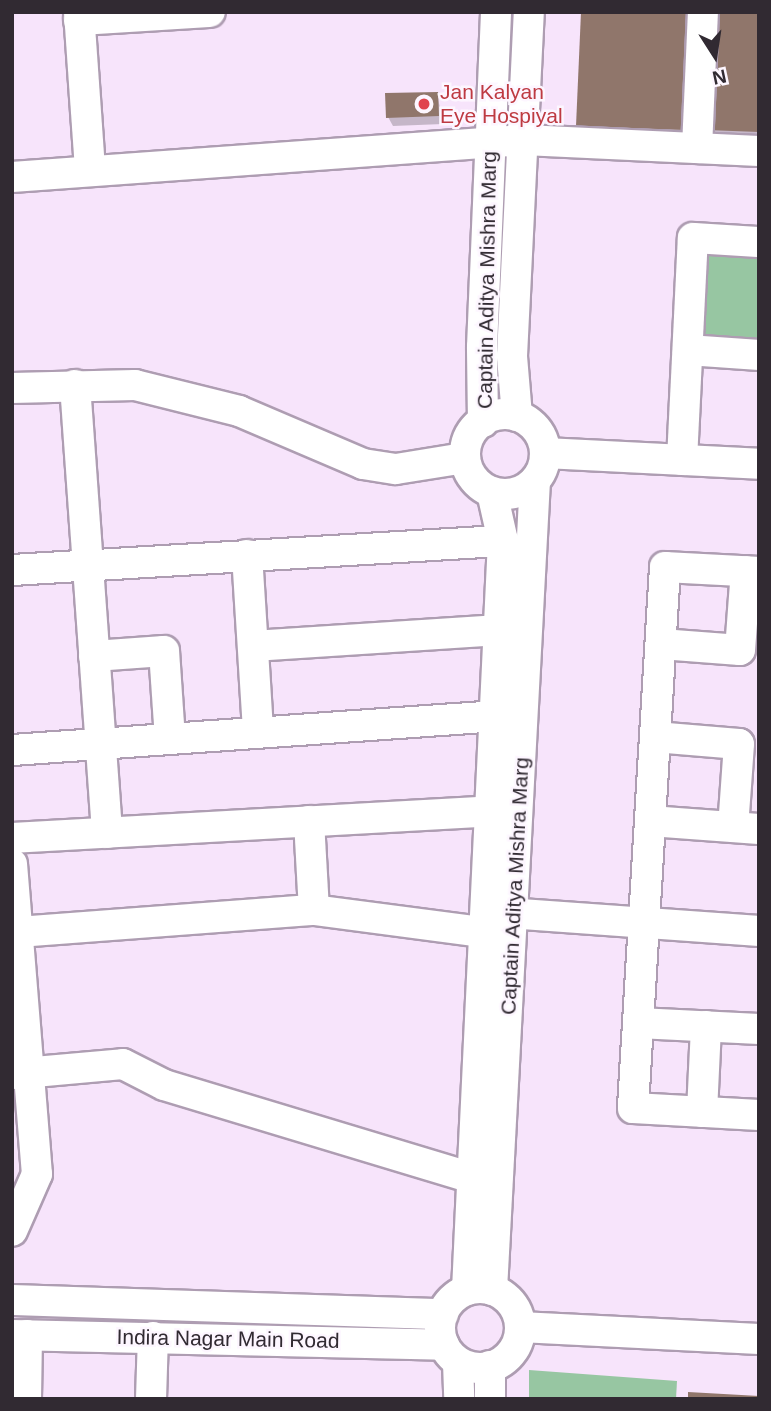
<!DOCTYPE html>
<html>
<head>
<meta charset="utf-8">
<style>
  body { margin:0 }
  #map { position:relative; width:771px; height:1411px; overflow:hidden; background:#f7e4fb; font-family:Helvetica,sans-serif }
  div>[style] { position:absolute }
  .green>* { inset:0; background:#97c6a2 }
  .shadow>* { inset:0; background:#0003 }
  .building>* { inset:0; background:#90766b }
  .roads { filter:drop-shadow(2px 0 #ae9db2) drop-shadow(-2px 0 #ae9db2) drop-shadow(0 2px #ae9db2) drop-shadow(0 -2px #ae9db2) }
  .minor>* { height:30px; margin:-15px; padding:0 15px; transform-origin:15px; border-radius:15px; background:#fff }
  .minor>.ring { margin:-15px; padding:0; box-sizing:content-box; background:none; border:30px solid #fff; border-radius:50% }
  .dots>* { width:19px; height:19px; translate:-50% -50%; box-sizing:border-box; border:4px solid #fdf6ff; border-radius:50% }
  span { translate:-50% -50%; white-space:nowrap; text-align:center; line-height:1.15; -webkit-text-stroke:5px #fdf6ff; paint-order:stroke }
  .health-label { font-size:21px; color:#be3a42 }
  .left { translate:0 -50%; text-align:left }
  .street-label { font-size:21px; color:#312a32 }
  .frame { position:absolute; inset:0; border:14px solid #312a32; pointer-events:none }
  .north { position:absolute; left:680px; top:21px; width:70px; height:70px; -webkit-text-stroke:5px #fdf6ff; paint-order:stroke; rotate:168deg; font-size:19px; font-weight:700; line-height:28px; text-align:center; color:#312a32 }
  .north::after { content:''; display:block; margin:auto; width:24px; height:32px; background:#312a32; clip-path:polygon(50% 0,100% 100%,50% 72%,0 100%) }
</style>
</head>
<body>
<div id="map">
  <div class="green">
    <div style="clip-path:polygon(703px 246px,759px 250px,759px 346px,697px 342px)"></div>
    <div style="clip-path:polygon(529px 1370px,677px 1381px,676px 1399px,529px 1399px)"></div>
  </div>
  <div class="shadow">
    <div style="clip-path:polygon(701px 12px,695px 146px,588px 142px,578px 125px)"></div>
    <div style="clip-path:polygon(759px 12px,759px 148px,718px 146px,709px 129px)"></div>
    <div style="clip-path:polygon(437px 93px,443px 124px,393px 126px,388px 117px)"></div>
  </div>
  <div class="building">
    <div style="clip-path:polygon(581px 12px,691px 12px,686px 130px,576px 126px)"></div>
    <div style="clip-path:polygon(713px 12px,759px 12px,759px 132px,707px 130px)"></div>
    <div style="clip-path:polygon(438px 92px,439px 116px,386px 118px,385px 93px)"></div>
    <div style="clip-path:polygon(688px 1392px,759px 1396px,759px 1399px,688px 1399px)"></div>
  </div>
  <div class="roads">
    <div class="minor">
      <div style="left:79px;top:12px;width:159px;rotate:86deg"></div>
      <div style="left:79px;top:20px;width:131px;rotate:-3.5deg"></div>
      <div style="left:697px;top:148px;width:136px;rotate:-87.5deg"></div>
      <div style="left:12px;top:177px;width:513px;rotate:-4.13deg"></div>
      <div style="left:524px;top:140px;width:235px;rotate:2.7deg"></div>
      <div style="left:688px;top:350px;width:71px;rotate:4deg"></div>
      <div style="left:75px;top:385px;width:449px;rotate:85.9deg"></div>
      <div style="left:12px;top:388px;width:123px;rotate:-1.4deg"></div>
      <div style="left:135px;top:385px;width:107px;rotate:14deg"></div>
      <div style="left:239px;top:411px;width:135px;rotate:23.1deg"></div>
      <div style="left:363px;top:464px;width:33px;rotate:9deg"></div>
      <div style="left:396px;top:469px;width:70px;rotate:-9.1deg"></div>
      <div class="ring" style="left:465px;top:414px;width:50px;height:50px"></div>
      <div style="left:517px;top:416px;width:60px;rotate:-94.8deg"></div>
      <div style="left:512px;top:356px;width:344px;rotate:-87.2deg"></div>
      <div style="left:483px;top:422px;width:75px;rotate:-90.8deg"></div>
      <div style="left:482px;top:347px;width:335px;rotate:-87.6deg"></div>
      <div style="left:545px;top:453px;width:214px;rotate:2.9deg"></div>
      <div style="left:682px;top:460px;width:222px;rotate:-87.2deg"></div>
      <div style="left:693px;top:238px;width:66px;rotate:3.5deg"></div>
      <div style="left:247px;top:555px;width:177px;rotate:86.4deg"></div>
      <div style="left:12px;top:570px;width:492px;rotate:-3.4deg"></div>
      <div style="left:759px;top:572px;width:94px;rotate:-177deg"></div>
      <div style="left:665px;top:567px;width:542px;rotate:93.39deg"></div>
      <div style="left:633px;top:1108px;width:126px;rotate:3.2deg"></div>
      <div style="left:661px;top:644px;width:79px;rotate:4.3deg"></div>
      <div style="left:740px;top:650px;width:79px;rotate:-85.7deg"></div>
      <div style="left:253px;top:646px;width:247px;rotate:-3.7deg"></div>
      <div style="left:94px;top:656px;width:70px;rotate:-4.1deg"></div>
      <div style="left:164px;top:651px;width:87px;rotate:86.1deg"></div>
      <div style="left:655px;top:737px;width:84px;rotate:4.8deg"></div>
      <div style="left:739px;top:744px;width:83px;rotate:94.1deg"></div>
      <div style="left:12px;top:750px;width:484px;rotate:-4deg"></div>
      <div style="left:309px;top:821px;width:89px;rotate:86.8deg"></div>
      <div style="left:650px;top:821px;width:109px;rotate:4.2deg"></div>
      <div style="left:12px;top:838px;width:479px;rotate:-3.2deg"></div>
      <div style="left:12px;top:864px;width:311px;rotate:85.4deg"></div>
      <div style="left:37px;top:1174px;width:62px;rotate:113.7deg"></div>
      <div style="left:494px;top:912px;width:266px;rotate:4.1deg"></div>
      <div style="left:18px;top:932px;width:297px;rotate:-4.3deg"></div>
      <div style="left:314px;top:910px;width:193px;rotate:7.5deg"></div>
      <div style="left:638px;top:1023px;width:121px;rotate:2.8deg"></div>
      <div style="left:12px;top:1074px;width:111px;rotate:-5.1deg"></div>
      <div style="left:123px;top:1064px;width:46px;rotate:27.1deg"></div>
      <div style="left:164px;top:1085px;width:323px;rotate:16.8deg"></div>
      <div style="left:702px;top:1112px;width:86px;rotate:-87.3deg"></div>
      <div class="ring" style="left:440px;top:1288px;width:50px;height:50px"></div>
      <div style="left:467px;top:1290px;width:750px;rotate:-87.25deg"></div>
      <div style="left:503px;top:541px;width:50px;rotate:-102.7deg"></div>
      <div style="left:492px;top:1290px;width:810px;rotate:-86.96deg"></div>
      <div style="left:12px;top:1300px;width:431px;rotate:1.9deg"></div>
      <div style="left:520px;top:1327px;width:239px;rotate:2.9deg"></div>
      <div style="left:12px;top:1335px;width:432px;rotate:1.3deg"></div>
      <div style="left:458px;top:1362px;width:37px;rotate:88deg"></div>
      <div style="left:490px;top:1366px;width:33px;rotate:90deg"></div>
      <div style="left:26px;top:1399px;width:64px;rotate:-89.1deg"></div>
      <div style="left:151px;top:1399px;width:62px;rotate:-88.2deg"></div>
    </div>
  </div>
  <div class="dots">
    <div style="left:424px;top:104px;background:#e0444e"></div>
  </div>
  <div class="health-label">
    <span class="left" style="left:440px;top:104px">Jan Kalyan<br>Eye Hospiyal</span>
  </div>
  <div class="street-label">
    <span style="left:487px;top:280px;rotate:-89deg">Captain Aditya Mishra Marg</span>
    <span style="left:515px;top:886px;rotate:-87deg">Captain Aditya Mishra Marg</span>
    <span style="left:228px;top:1339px;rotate:1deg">Indira Nagar Main Road</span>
  </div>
  <div class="frame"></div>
  <div class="north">N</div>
</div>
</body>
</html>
